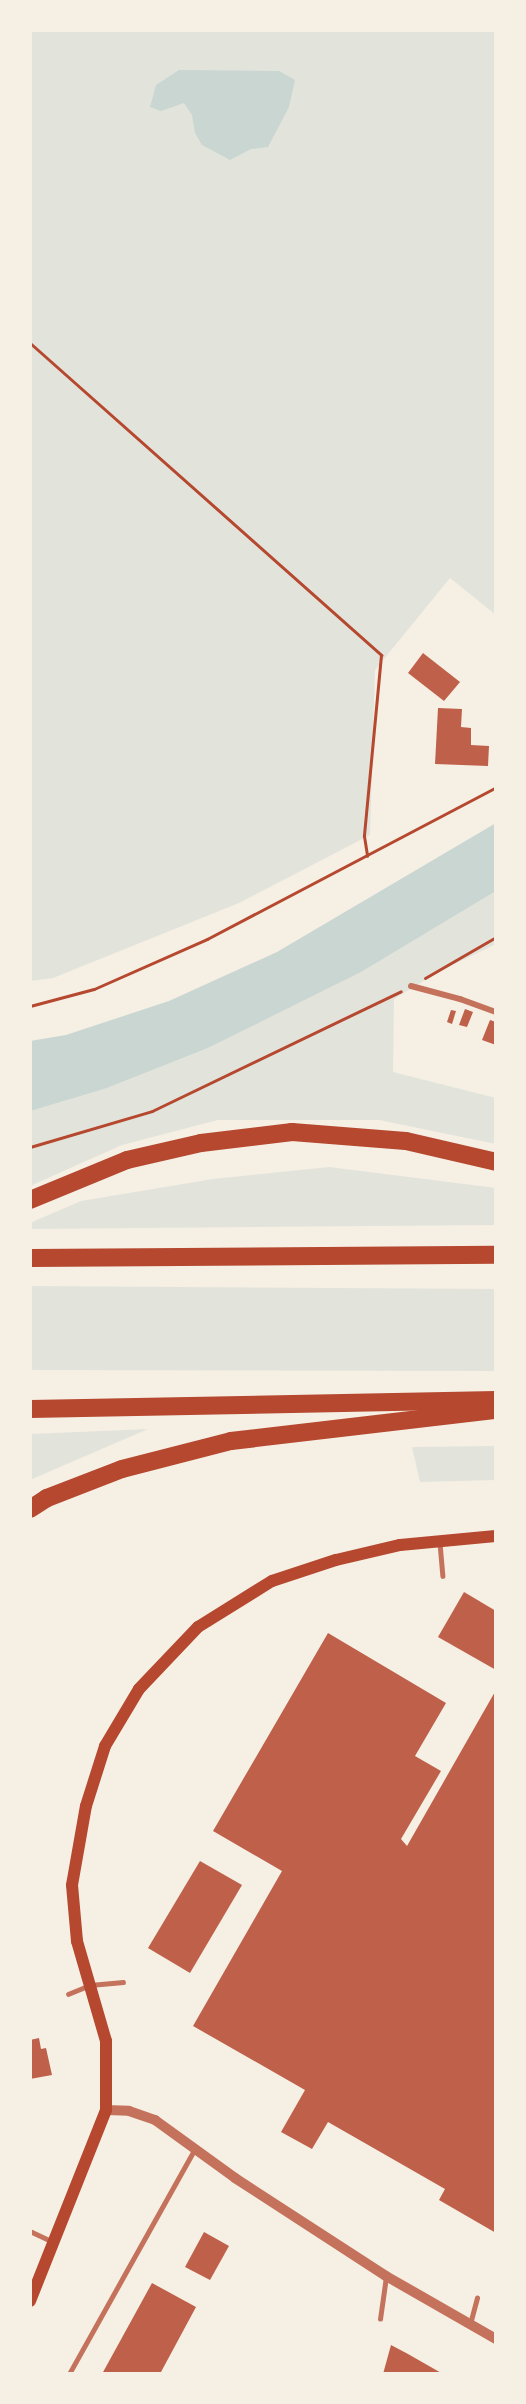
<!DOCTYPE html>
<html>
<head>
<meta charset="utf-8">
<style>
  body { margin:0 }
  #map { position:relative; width:526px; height:2404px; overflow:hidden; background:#f6efe4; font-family:Cabin,sans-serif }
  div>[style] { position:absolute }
  .green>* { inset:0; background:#e2e4dc }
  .water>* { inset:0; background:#c9d6d2 }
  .building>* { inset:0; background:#bf614a }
  .path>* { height:3px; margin:-1.5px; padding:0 1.5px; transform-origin:1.5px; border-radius:1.5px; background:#b5482f }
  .service>* { height:4.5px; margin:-2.25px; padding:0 2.25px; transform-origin:2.25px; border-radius:2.25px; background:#c5725c }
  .minor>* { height:6px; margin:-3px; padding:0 3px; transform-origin:3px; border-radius:3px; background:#c5725c }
  .tertiary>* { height:10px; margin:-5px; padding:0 5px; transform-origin:5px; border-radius:5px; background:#c5725c }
  .secondary>* { height:12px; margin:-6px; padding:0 6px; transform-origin:6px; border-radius:6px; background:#b5482f }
  .motorway>* { height:18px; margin:-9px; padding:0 9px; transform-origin:9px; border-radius:9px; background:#b5482f }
  span { translate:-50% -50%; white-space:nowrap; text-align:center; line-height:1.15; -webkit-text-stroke:6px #f6efe4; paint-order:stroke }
  .frame { position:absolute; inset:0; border:32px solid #f6efe4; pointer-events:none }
</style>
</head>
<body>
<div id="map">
  <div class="green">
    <div style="clip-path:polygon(30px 30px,496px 30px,496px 615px,450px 578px,375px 670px,370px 835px,239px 903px,53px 978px,30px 981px)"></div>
    <div style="clip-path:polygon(496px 891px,496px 944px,440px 971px,394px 999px,393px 1072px,496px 1098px,496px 1144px,379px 1120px,218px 1120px,122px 1145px,30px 1186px,30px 1107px,107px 1088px,208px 1048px,360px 972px)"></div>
    <div style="clip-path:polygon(329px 1167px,496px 1188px,496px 1225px,30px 1229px,30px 1223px,81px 1201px,213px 1179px)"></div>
    <div style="clip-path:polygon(30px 1286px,496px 1289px,496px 1371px,30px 1370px)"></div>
    <div style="clip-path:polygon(148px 1429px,30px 1480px,30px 1434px)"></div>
    <div style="clip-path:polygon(496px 1446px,496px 1480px,420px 1482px,412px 1447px)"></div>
  </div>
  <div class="water">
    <div style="clip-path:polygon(179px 70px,279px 71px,295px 80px,289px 107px,268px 147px,251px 149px,230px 160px,202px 145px,195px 133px,192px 115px,184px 103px,161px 111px,150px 107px,156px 85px)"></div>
    <div style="clip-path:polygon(496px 823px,496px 891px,361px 972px,208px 1048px,107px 1088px,30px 1111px,30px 1041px,66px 1035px,169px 1001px,277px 952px)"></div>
  </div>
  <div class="building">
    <div style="clip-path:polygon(423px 653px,460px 682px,444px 701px,408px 673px)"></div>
    <div style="clip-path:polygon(438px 708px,462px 709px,461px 727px,471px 728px,471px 745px,489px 746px,488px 766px,435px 764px)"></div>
    <div style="clip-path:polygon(465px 1009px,473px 1012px,467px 1027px,459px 1025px)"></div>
    <div style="clip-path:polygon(451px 1010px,456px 1011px,452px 1024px,447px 1022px)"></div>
    <div style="clip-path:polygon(490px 1020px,496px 1022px,496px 1045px,482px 1040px)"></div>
    <div style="clip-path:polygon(464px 1592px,496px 1611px,496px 1670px,438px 1637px)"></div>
    <div style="clip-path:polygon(328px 1633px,446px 1703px,415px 1756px,441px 1771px,401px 1839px,407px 1846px,496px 1690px,496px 2233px,439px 2200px,445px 2189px,328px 2122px,312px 2149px,281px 2132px,305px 2090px,193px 2026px,282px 1871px,213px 1831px)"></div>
    <div style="clip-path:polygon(200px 1861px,242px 1885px,190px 1973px,148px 1948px)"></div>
    <div style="clip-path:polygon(39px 2038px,41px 2049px,46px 2048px,52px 2075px,30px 2079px,30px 2040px)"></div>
    <div style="clip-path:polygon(204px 2232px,229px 2246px,210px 2280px,185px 2267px)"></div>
    <div style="clip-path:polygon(152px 2283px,196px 2307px,161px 2372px,164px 2374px,102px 2374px)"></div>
    <div style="clip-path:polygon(391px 2345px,408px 2354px,443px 2374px,383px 2374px)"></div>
  </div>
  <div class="path">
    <div style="left:30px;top:343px;width:470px;rotate:41.6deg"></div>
    <div style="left:381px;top:655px;width:182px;rotate:95.4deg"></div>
    <div style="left:364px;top:836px;width:20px;rotate:81deg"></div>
    <div style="left:425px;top:978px;width:82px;rotate:-30deg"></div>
    <div style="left:30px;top:1006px;width:66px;rotate:-14.9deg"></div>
    <div style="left:94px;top:989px;width:124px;rotate:-23.9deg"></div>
    <div style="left:207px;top:939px;width:327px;rotate:-27.7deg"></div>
    <div style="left:30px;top:1147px;width:127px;rotate:-16.4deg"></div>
    <div style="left:152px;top:1111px;width:276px;rotate:-25.7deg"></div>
  </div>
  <div class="service">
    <div style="left:440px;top:1543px;width:33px;rotate:85deg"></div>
    <div style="left:68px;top:1994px;width:24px;rotate:-22deg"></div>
    <div style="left:90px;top:1985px;width:33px;rotate:-5deg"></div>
    <div style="left:30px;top:2231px;width:23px;rotate:25deg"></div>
    <div style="left:380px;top:2319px;width:42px;rotate:-81.9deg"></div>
    <div style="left:470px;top:2324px;width:27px;rotate:-75deg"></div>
    <div style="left:69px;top:2374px;width:258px;rotate:-60.8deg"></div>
  </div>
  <div class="minor">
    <div style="left:411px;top:986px;width:51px;rotate:14.9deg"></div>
    <div style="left:460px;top:999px;width:38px;rotate:20deg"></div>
  </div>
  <div class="tertiary">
    <div style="left:106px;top:2110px;width:23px;rotate:2deg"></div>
    <div style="left:129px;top:2111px;width:28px;rotate:19deg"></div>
    <div style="left:155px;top:2120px;width:99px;rotate:35.9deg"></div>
    <div style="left:235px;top:2178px;width:180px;rotate:33deg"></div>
    <div style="left:386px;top:2276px;width:127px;rotate:29.8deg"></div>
  </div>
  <div class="secondary">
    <div style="left:30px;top:2301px;width:206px;rotate:-68.3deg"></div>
    <div style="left:106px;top:2110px;width:69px;rotate:-90deg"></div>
    <div style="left:106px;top:2041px;width:104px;rotate:-106.2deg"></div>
    <div style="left:77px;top:1941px;width:56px;rotate:-95.1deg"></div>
    <div style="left:72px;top:1885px;width:80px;rotate:-80deg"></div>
    <div style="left:86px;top:1806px;width:63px;rotate:-72.4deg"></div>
    <div style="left:105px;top:1746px;width:66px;rotate:-59.2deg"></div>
    <div style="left:139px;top:1689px;width:86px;rotate:-46.4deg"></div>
    <div style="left:198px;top:1627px;width:87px;rotate:-31.9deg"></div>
    <div style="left:272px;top:1581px;width:67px;rotate:-18.2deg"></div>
    <div style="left:336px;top:1560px;width:66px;rotate:-13.2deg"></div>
    <div style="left:400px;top:1545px;width:96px;rotate:-5.4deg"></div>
  </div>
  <div class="motorway">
    <div style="left:30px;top:1200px;width:105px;rotate:-22.4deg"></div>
    <div style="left:127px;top:1160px;width:76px;rotate:-12.9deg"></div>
    <div style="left:201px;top:1143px;width:92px;rotate:-6.9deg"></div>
    <div style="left:292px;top:1132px;width:114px;rotate:4.5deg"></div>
    <div style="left:406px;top:1141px;width:92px;rotate:13.1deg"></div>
    <div style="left:30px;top:1258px;width:466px;rotate:-0.4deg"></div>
    <div style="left:30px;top:1409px;width:466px;rotate:-1.1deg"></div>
    <div style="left:30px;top:1509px;width:20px;rotate:-33deg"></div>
    <div style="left:47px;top:1498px;width:80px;rotate:-21.1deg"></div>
    <div style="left:122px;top:1469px;width:113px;rotate:-14.4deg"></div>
    <div style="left:231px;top:1441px;width:267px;rotate:-6.7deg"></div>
  </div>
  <div class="frame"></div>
</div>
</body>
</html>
